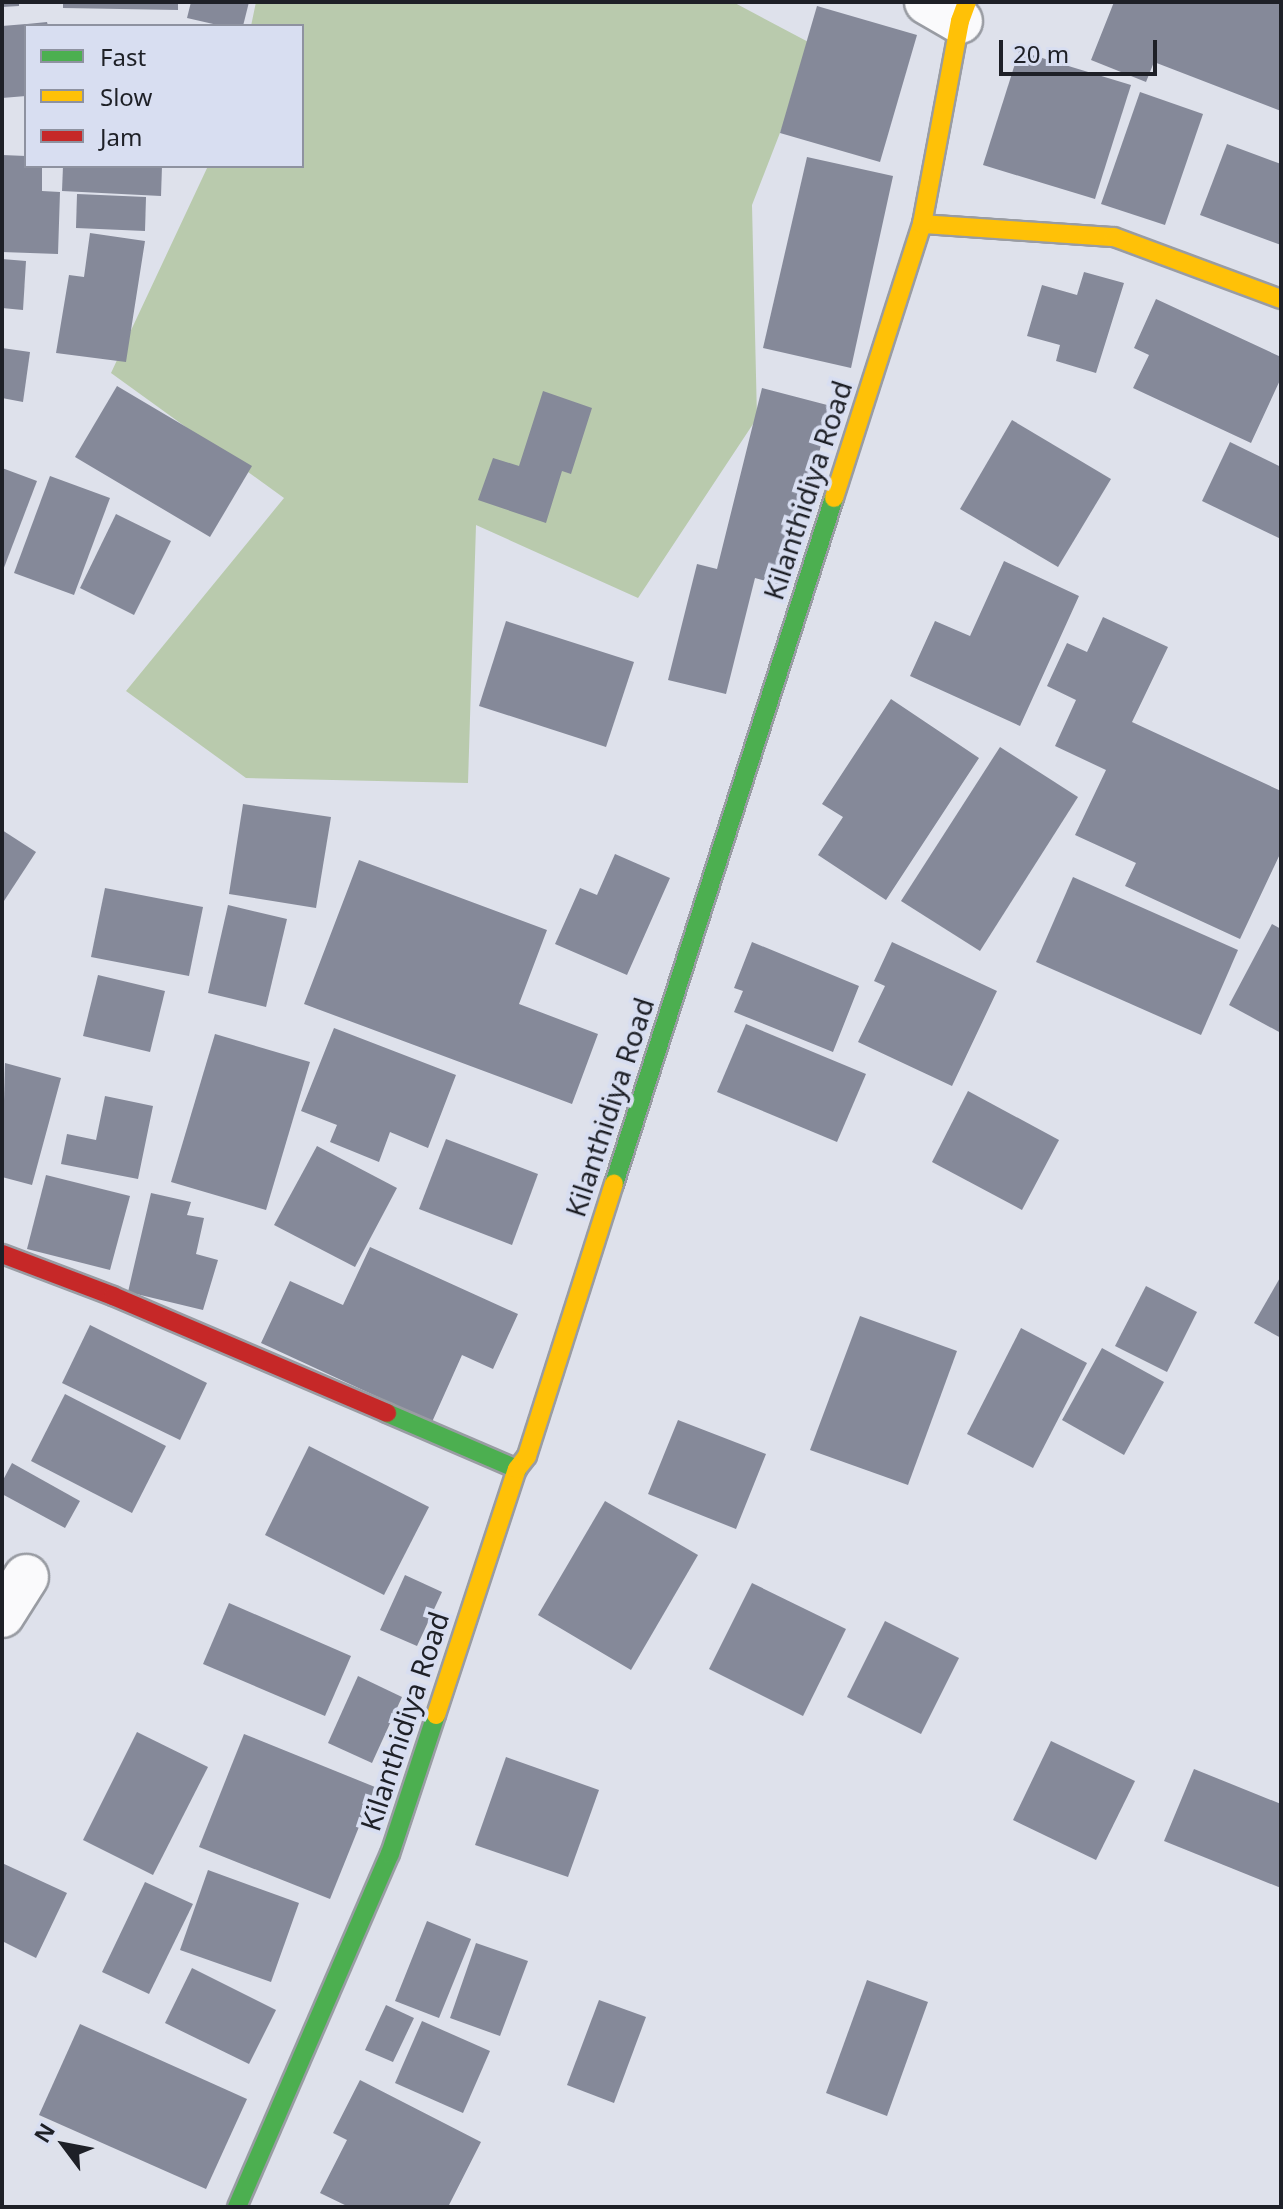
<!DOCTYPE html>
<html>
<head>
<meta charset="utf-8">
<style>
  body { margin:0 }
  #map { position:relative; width:1283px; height:2209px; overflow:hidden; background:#dee1eb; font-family:"Noto Sans",sans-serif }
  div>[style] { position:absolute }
  .green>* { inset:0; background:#b9caad }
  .building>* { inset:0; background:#858999 }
  .roads { filter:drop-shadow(2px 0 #999ca3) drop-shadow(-2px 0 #999ca3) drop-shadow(0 2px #999ca3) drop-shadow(0 -2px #999ca3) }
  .street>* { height:44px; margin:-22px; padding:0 22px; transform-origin:22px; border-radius:22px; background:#fafafc }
  .fast>* { height:18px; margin:-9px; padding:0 9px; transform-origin:9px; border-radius:9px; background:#4caf50 }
  .slow>* { height:18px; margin:-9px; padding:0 9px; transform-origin:9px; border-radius:9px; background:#ffc107 }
  .jam>* { height:18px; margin:-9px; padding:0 9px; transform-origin:9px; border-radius:9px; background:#c62828 }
  span { translate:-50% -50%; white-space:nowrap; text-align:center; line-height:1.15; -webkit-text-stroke:8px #d8def1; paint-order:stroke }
  .street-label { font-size:28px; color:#1e2027 }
  .frame { position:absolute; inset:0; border:4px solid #1e2027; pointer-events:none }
  .legend { position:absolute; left:24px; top:24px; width:280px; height:144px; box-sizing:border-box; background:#d8def1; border:2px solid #8e92a0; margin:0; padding:10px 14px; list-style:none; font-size:24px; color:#1e2027 }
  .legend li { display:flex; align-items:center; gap:16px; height:40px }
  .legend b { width:40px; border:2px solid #8e92a0 }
  .north { position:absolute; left:24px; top:2105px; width:80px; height:80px; -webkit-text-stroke:6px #d8def1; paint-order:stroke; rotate:302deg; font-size:22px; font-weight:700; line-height:32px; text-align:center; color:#1e2027 }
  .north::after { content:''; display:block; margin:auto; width:28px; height:36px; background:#1e2027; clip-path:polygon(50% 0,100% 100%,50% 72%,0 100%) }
  .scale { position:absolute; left:999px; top:40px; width:158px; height:36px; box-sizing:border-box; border:4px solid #1e2027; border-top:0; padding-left:10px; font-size:24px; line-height:28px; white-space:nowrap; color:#1e2027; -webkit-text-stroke:6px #d8def1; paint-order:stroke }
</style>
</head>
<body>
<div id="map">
  <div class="green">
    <div style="clip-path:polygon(256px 2px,733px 2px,814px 45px,752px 205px,757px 418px,638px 598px,476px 525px,468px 783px,246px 778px,126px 691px,284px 498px,111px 373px,208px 166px,302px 166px,302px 26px,251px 26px)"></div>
  </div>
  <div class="building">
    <div style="clip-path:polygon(2px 2px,19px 2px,19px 6px,2px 7px)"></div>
    <div style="clip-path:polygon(63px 2px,178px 2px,178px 10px,63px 8px)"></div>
    <div style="clip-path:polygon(191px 2px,249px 2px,243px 26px,222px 26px,187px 18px)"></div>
    <div style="clip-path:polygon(1114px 2px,1281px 2px,1281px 111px,1154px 62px,1146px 82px,1091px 60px)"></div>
    <div style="clip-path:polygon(817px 6px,917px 35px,880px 162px,780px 133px)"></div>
    <div style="clip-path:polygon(47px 22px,48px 26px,27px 26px,27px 24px)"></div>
    <div style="clip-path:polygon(26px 24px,26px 96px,2px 98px,2px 26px)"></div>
    <div style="clip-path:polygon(1019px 51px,1131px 85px,1095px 199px,983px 165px)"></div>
    <div style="clip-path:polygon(1140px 92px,1203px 114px,1165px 225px,1101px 204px)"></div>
    <div style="clip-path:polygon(1227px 144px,1281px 164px,1281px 245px,1200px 215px)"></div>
    <div style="clip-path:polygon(2px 155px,26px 156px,26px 166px,42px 166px,42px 191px,60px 192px,58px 254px,2px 252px)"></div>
    <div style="clip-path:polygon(807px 157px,893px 176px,851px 368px,763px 348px)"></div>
    <div style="clip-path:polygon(63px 166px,162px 166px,161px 196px,62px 191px)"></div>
    <div style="clip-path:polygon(77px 194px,146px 197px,145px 231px,76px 228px)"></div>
    <div style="clip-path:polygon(90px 233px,145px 241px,126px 362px,56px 353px,69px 275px,84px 277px)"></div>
    <div style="clip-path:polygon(2px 259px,26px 261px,23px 310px,2px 308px)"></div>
    <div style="clip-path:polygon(1084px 272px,1124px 283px,1096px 373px,1056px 361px,1060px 345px,1027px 336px,1042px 285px,1077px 295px)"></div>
    <div style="clip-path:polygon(1156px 299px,1281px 357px,1281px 378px,1251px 443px,1133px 388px,1149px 355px,1134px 348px)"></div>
    <div style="clip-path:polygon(2px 348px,30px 352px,23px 402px,2px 398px)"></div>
    <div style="clip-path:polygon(117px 386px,252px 466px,210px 537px,75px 457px)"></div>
    <div style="clip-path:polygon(762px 388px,831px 406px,785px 586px,755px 578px,726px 694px,668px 680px,697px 564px,717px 569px)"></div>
    <div style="clip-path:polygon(543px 391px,592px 408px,571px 474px,562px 471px,546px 523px,478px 500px,493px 458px,519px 466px)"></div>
    <div style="clip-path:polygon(1012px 420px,1111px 479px,1058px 567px,960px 509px)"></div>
    <div style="clip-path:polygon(1230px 442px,1281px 467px,1281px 539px,1202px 501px)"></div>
    <div style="clip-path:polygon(2px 468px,37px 481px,2px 573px)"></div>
    <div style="clip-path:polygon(50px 476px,110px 498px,74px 595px,14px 573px)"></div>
    <div style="clip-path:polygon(116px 514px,171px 541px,134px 615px,80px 588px)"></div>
    <div style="clip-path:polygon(1004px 561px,1079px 596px,1020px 726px,910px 676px,935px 621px,970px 636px)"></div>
    <div style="clip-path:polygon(1103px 617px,1168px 647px,1132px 722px,1281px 791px,1281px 852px,1240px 939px,1125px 886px,1136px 863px,1075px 835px,1106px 770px,1055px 746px,1076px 700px,1047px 686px,1067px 643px,1087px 652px)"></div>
    <div style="clip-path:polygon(506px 621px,634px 662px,606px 747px,479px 706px)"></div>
    <div style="clip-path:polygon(891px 699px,979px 758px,886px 900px,818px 855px,843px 817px,822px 804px)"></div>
    <div style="clip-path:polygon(1000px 747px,1078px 797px,980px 951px,901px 901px)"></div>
    <div style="clip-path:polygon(243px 804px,331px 817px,316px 908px,229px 894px)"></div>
    <div style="clip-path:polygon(2px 830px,36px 852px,2px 904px)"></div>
    <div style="clip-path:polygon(615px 854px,670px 878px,627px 975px,555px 944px,580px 888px,597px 895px)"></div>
    <div style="clip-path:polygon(359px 860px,547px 930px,519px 1004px,598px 1034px,572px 1104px,304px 1004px)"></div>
    <div style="clip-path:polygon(1073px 877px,1238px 950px,1201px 1035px,1036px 962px)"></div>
    <div style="clip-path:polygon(105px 888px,203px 907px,189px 976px,91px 957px)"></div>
    <div style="clip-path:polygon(228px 905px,287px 919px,266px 1007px,208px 993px)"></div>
    <div style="clip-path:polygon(1272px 924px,1281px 929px,1281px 1033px,1229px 1005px)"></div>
    <div style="clip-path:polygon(752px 942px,859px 986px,833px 1052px,734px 1012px,743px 991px,734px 988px)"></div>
    <div style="clip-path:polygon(892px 942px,997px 991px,952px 1086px,858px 1042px,885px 986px,874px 981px)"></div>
    <div style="clip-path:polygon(98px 975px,165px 991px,150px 1052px,83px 1036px)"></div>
    <div style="clip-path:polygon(746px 1024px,866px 1074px,837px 1142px,717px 1092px)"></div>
    <div style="clip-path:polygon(334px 1028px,456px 1075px,428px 1148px,390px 1132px,379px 1162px,330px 1142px,337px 1125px,301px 1111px)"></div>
    <div style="clip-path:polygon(215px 1034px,310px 1062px,266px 1210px,171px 1182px)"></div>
    <div style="clip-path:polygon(5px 1063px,61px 1078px,32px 1185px,2px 1177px)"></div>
    <div style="clip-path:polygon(968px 1091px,1059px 1140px,1022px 1210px,932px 1162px)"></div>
    <div style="clip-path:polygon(105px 1096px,153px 1106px,138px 1179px,61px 1164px,67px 1134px,96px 1140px)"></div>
    <div style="clip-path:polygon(446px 1139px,538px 1174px,512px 1245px,419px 1209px)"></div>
    <div style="clip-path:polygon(317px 1146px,397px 1188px,355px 1267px,274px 1225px)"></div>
    <div style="clip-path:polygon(46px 1175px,130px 1196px,110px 1270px,27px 1249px)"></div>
    <div style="clip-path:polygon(151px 1193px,191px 1202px,187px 1215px,204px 1218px,196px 1254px,218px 1260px,203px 1310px,128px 1292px)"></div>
    <div style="clip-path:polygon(370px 1247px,518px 1314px,493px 1369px,462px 1355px,432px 1422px,261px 1343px,290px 1281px,343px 1305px)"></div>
    <div style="clip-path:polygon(1281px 1276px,1281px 1338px,1254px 1323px)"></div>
    <div style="clip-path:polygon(1146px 1286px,1197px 1312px,1167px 1372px,1115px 1346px)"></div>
    <div style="clip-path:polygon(860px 1316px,957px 1351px,908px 1485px,810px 1450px)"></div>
    <div style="clip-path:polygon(90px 1325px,207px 1383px,180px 1440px,62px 1383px)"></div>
    <div style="clip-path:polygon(1021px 1328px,1087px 1363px,1033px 1468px,967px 1434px)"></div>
    <div style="clip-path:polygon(1102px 1348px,1164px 1382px,1124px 1455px,1062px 1420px)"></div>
    <div style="clip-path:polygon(65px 1394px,166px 1446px,132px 1513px,31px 1461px)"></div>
    <div style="clip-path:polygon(678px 1420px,766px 1454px,736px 1529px,648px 1494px)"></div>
    <div style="clip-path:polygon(309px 1446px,429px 1507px,384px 1595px,265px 1535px)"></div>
    <div style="clip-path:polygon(12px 1463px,80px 1501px,65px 1528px,2px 1494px,2px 1482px)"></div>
    <div style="clip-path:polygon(605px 1501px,698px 1555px,631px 1670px,538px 1615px)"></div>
    <div style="clip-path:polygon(405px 1575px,442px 1592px,417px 1646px,380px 1630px)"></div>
    <div style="clip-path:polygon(752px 1583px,846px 1629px,803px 1716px,709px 1669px)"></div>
    <div style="clip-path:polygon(229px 1603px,351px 1656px,325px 1716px,203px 1664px)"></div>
    <div style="clip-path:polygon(885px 1621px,959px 1658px,921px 1734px,847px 1697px)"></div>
    <div style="clip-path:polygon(358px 1676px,402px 1697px,372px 1763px,328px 1743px)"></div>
    <div style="clip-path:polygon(137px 1732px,208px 1767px,153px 1875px,83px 1840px)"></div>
    <div style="clip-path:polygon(244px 1734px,375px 1787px,330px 1899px,199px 1847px)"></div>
    <div style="clip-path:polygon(1051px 1741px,1135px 1781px,1096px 1860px,1013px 1820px)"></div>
    <div style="clip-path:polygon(506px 1757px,599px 1790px,568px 1877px,475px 1845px)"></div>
    <div style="clip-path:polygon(1194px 1769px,1281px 1804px,1281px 1888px,1164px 1841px)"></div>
    <div style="clip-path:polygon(2px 1863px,67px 1893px,36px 1958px,2px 1941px)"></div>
    <div style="clip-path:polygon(208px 1870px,299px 1903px,271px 1982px,180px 1950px)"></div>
    <div style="clip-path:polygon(145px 1882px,193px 1904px,149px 1994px,102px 1972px)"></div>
    <div style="clip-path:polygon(427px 1921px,471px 1939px,439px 2018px,395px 2001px)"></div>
    <div style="clip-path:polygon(476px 1943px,528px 1961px,500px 2036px,450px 2018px)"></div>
    <div style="clip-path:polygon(192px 1968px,276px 2010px,249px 2064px,165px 2023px)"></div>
    <div style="clip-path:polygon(867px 1980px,928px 2002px,887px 2116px,826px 2093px)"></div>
    <div style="clip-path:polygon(599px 2000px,646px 2017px,614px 2103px,567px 2085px)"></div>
    <div style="clip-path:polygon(386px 2005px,414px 2018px,393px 2062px,365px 2050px)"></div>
    <div style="clip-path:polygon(422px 2021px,490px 2051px,463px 2113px,395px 2083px)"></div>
    <div style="clip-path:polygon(80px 2024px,247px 2099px,206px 2189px,39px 2115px)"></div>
    <div style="clip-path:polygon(360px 2080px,481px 2142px,448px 2207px,349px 2207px,320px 2193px,347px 2140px,333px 2133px)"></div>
  </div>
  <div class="roads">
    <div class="street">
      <div style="left:927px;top:2px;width:38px;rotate:30deg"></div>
      <div style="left:2px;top:1615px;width:45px;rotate:-57.7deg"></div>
    </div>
    <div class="fast">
      <div style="left:614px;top:1184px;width:720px;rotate:-72.22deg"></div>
      <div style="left:387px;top:1413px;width:142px;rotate:23.3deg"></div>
      <div style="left:237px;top:2207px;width:385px;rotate:-66.6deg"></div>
      <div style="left:390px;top:1854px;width:146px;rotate:-71.7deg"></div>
    </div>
    <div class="slow">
      <div style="left:922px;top:224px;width:192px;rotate:3.9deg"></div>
      <div style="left:1114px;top:237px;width:178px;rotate:20.4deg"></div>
      <div style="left:834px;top:498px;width:288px;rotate:-72.2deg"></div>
      <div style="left:922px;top:224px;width:207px;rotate:-79.4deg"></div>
      <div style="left:960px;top:21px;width:20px;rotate:-70deg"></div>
      <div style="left:436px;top:1715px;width:259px;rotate:-71.8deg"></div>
      <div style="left:517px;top:1469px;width:16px;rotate:-52deg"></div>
      <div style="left:527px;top:1456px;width:286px;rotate:-72.3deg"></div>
    </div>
    <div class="jam">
      <div style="left:2px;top:1254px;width:119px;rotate:20.7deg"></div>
      <div style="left:113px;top:1296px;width:298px;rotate:23.1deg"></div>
    </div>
  </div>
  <div class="street-label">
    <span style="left:807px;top:490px;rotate:-72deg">Kilanthidiya Road</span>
    <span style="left:609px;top:1107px;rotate:-72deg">Kilanthidiya Road</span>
    <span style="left:404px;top:1721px;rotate:-72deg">Kilanthidiya Road</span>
  </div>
  <div class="frame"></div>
  <ul class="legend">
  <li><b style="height:10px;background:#4caf50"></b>Fast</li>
  <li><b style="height:10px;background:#ffc107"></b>Slow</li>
  <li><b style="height:10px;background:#c62828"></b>Jam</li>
  </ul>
  <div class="north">N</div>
  <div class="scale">20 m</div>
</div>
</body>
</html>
